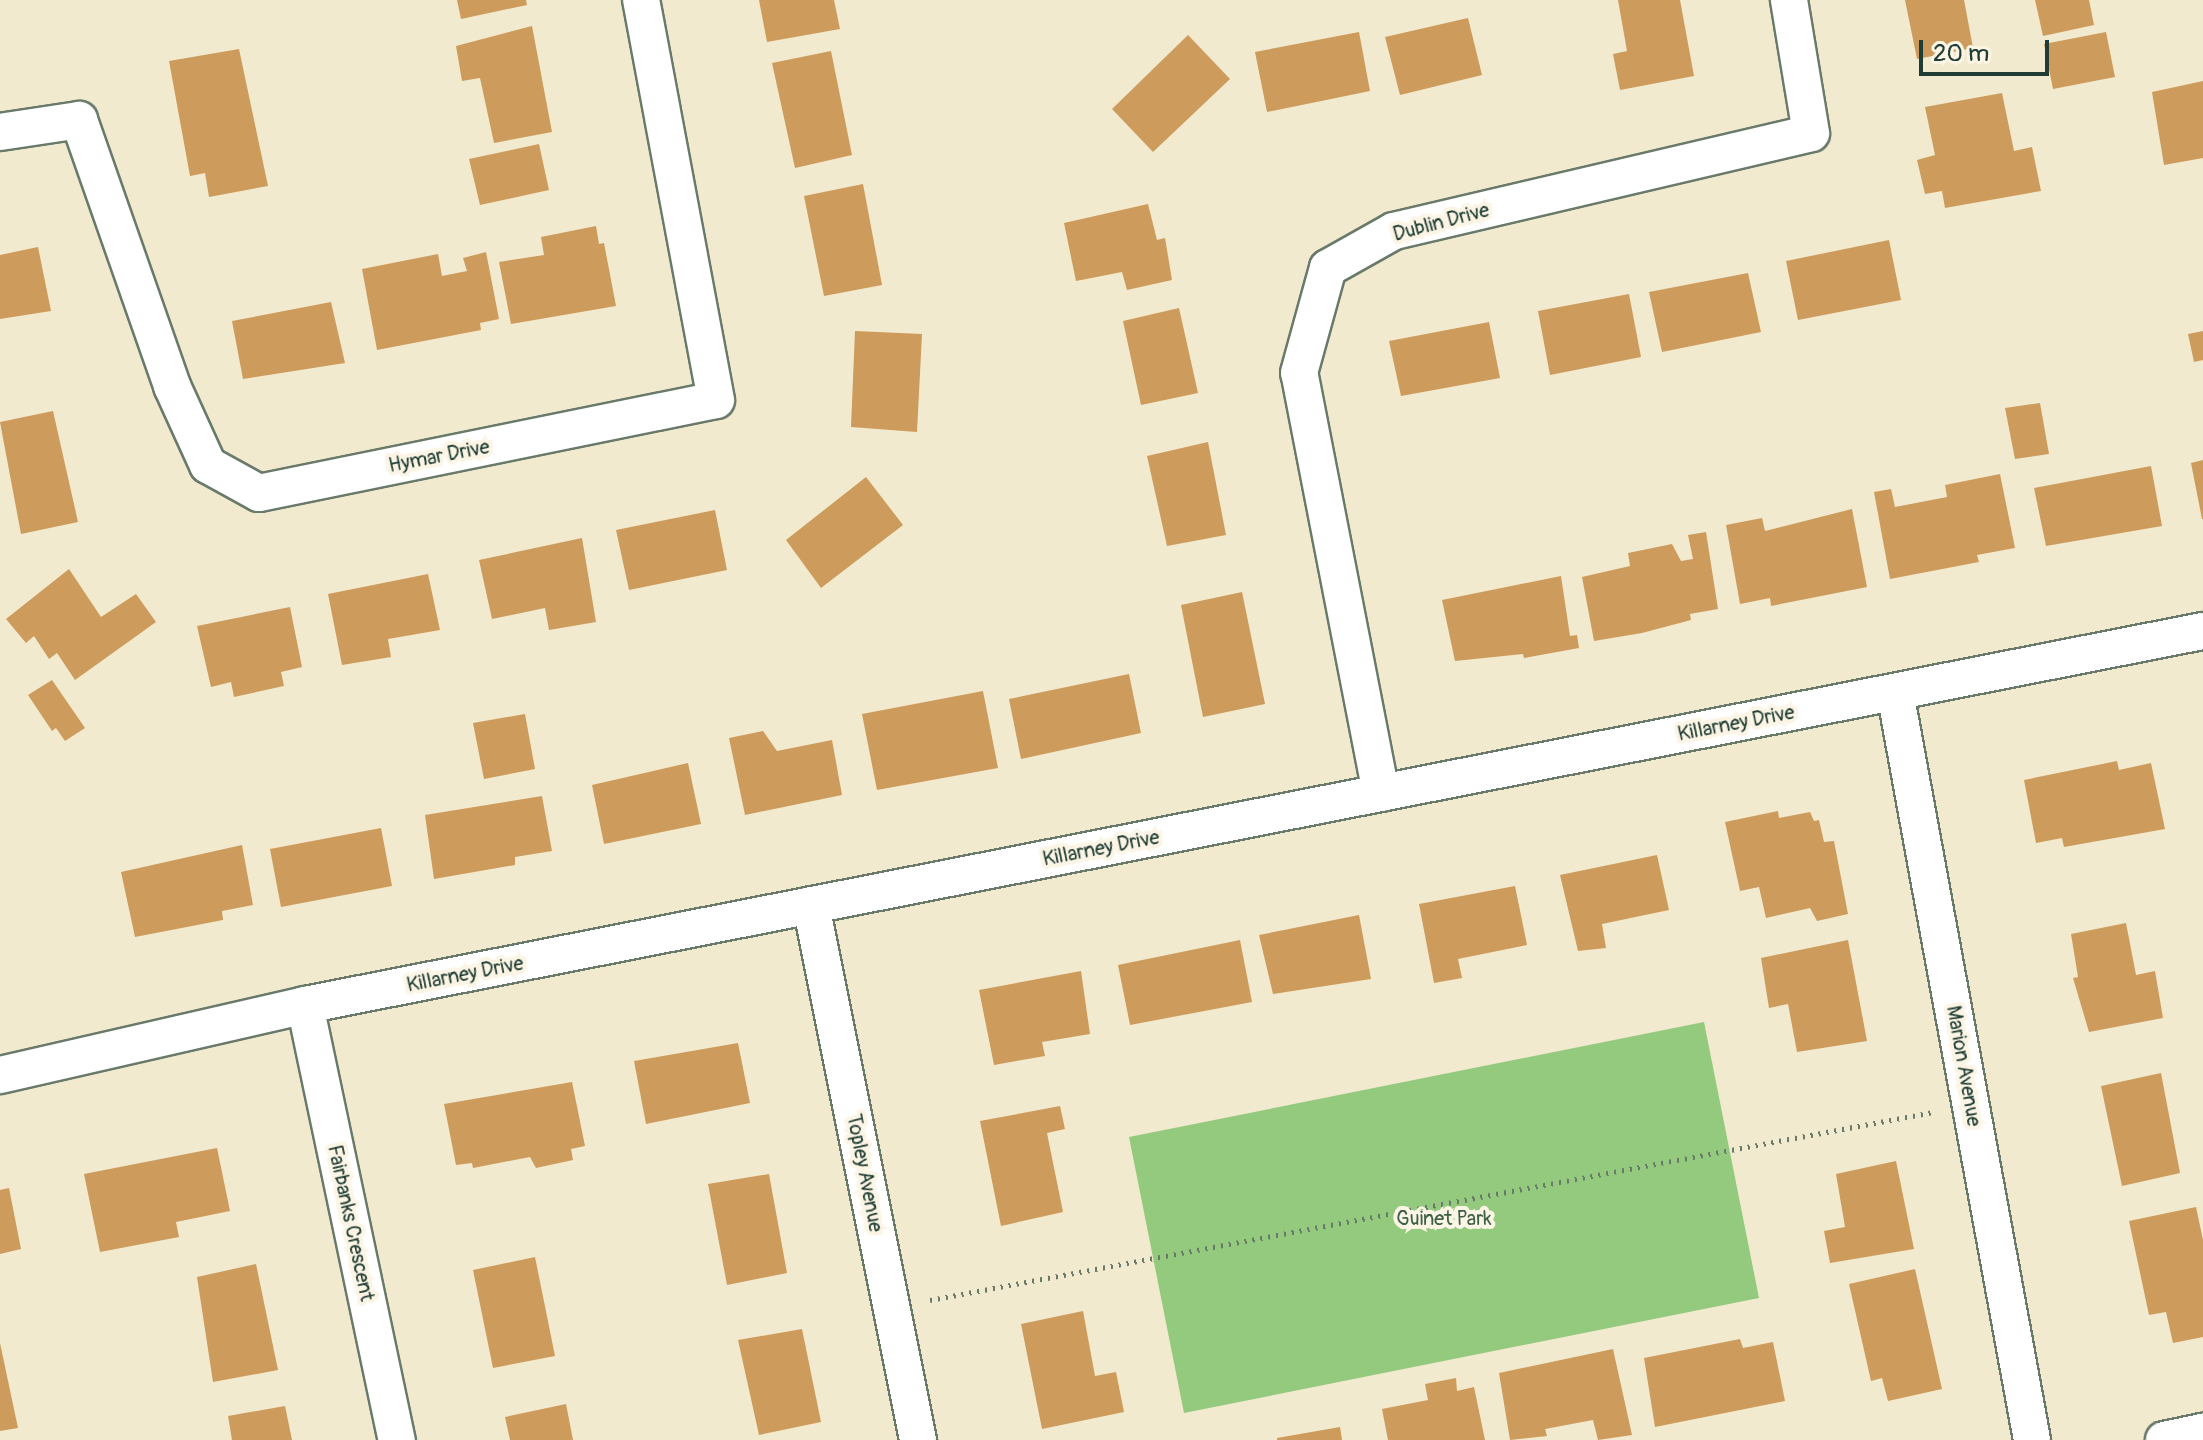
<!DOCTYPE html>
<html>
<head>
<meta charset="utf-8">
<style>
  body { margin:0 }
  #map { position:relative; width:2203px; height:1440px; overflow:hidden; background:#f2eacf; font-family:Pangolin,sans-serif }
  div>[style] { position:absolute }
  .green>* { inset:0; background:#94ca7d }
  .building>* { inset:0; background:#cd9b5b }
  .path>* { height:5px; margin-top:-2.5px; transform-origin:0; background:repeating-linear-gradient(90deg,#697a6a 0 2px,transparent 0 8px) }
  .roads { filter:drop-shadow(2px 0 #697a6a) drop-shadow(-2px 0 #697a6a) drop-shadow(0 2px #697a6a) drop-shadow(0 -2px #697a6a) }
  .street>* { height:36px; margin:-18px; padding:0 18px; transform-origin:18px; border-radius:18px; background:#fff }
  span { translate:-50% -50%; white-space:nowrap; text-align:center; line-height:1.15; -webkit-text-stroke:8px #fcf5e5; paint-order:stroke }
  .street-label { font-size:20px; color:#1f3d34 }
  .park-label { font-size:20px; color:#3c6046 }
  .scale { position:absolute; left:1919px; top:40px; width:130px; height:36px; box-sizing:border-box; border:4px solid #1f3d34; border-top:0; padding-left:10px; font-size:24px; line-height:28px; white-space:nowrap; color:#1f3d34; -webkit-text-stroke:6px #fcf5e5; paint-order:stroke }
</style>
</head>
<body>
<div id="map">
  <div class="green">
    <div style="clip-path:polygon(1704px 1022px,1759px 1298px,1184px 1413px,1129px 1137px)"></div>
  </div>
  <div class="building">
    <div style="clip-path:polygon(457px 0,526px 0,527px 5px,461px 19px)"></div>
    <div style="clip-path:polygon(759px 0,834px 0,840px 29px,767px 42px)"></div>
    <div style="clip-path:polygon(1618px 0,1680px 0,1694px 76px,1620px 90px,1613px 54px,1627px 51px)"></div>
    <div style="clip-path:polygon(1905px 0,1964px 0,1973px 48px,1917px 59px)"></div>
    <div style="clip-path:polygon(2035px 0,2089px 0,2094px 25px,2043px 36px)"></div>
    <div style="clip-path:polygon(1468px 18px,1482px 75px,1400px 95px,1385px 37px)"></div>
    <div style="clip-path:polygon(532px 26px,552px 132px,494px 143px,480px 78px,462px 81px,456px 46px)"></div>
    <div style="clip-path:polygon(1359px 32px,1370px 91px,1267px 112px,1255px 52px)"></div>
    <div style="clip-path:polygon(2106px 32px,2115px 77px,2053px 89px,2044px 44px)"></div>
    <div style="clip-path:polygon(1188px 35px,1230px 79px,1153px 152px,1112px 109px)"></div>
    <div style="clip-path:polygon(239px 49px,268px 186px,209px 197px,205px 173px,190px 176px,169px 61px)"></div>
    <div style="clip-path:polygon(831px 51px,852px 155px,795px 168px,772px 63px)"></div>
    <div style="clip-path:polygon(2203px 81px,2203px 158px,2164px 165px,2152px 92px)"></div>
    <div style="clip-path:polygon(2002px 93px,2014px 151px,2032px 147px,2041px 191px,1945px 208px,1942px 191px,1925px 194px,1917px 160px,1935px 155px,1925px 107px)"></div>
    <div style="clip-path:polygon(539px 144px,549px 190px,480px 205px,469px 159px)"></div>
    <div style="clip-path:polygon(863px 184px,882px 285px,824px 296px,804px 196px)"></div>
    <div style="clip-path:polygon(1148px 204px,1157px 240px,1165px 238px,1172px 280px,1127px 290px,1122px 272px,1076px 281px,1064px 223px)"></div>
    <div style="clip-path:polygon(596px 226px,599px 244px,604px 243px,616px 306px,511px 324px,499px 262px,544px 255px,541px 237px)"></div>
    <div style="clip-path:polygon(1889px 240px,1901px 300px,1798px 320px,1786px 261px)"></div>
    <div style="clip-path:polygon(38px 247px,51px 311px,0 319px,0 255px)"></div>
    <div style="clip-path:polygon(486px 252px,499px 319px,480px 323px,481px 330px,377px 350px,362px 269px,438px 254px,442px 276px,467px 271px,463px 258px)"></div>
    <div style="clip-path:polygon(1748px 273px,1761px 332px,1662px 352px,1649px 292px)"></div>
    <div style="clip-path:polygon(1629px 294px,1641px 357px,1550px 375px,1538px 311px)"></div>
    <div style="clip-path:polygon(331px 302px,345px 363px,243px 379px,232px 321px)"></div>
    <div style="clip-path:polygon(1179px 308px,1198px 393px,1141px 405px,1123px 321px)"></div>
    <div style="clip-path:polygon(1489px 322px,1500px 378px,1401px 396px,1389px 341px)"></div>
    <div style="clip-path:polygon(855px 331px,922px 334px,917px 432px,851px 427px)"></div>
    <div style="clip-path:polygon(2203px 331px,2203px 360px,2194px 362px,2188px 334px)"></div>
    <div style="clip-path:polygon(2040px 403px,2049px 454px,2015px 459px,2005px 408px)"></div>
    <div style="clip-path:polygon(53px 411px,78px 522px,21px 534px,0 422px)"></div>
    <div style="clip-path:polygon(1208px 442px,1226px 535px,1167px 546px,1147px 456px)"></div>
    <div style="clip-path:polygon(2203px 460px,2203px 519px,2202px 519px,2191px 463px)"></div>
    <div style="clip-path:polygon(2151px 466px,2162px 526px,2046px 546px,2034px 488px)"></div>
    <div style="clip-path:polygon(2000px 474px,2015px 548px,1977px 555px,1979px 562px,1890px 579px,1874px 492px,1891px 489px,1895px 507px,1947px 497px,1945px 485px)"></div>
    <div style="clip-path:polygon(866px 477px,903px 525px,821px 588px,786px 540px)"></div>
    <div style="clip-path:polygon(1852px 509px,1867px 587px,1771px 606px,1770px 598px,1740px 604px,1726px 525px,1762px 518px,1765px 531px)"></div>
    <div style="clip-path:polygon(715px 510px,727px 570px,629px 590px,616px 530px)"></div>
    <div style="clip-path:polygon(1706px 532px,1718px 609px,1690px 614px,1691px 620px,1642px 633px,1594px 641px,1582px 577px,1630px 566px,1628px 553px,1672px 544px,1681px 561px,1693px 559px,1688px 535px)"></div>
    <div style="clip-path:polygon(582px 538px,596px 622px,549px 630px,545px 608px,492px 619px,479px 560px)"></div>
    <div style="clip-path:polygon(69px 569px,101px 617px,136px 594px,156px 622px,75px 680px,57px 653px,49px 659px,34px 636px,26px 643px,6px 619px)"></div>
    <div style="clip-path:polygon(428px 574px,440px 630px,388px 639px,391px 657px,342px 665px,328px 594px)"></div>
    <div style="clip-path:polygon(1561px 576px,1570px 636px,1577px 635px,1579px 648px,1524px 658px,1523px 654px,1455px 661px,1442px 600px)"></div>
    <div style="clip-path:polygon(1242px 592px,1265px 704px,1203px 717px,1181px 605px)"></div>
    <div style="clip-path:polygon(290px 607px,302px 667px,281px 672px,284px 686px,234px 697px,231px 682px,211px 687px,197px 626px)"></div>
    <div style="clip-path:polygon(1129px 674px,1141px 733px,1021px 759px,1009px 699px)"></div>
    <div style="clip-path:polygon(52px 680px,85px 728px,65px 741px,56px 728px,52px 731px,28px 695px)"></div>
    <div style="clip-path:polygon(983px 691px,998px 768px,877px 790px,862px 714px)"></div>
    <div style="clip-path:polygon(525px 714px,535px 769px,484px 779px,473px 723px)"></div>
    <div style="clip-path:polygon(763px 731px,777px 751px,832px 740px,842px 795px,745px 815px,729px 738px)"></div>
    <div style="clip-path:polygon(2117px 761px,2119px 770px,2151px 763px,2165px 829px,2064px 847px,2062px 838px,2036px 843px,2024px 780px)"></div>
    <div style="clip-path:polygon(688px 763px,701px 824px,604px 844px,592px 785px)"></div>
    <div style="clip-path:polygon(542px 796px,552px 851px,515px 857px,515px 865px,434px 879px,425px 815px)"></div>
    <div style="clip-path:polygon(1778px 811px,1779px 818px,1810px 812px,1814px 821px,1819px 820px,1824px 842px,1834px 841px,1848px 914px,1817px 921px,1810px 908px,1766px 918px,1759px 887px,1740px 891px,1725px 822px)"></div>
    <div style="clip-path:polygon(381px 828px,392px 886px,281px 907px,270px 849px)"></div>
    <div style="clip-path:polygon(242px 845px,253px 905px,222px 911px,223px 920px,135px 937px,121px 872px)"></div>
    <div style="clip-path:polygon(1657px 855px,1669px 910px,1602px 924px,1606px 948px,1578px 951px,1560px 875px)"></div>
    <div style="clip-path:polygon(1515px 886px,1527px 945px,1458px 959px,1462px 978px,1434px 983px,1419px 904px)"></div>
    <div style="clip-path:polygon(1359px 915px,1371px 979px,1273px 994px,1259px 935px)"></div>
    <div style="clip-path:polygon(2126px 923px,2136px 975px,2155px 971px,2163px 1018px,2089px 1032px,2073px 978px,2078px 977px,2071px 934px)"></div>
    <div style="clip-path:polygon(1240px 940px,1252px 1002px,1130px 1025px,1118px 965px)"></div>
    <div style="clip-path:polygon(1848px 940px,1867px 1041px,1797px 1052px,1788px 1004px,1769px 1008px,1761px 958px)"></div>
    <div style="clip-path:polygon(1081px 971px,1090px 1034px,1042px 1042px,1045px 1056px,994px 1065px,979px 990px)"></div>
    <div style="clip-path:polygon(738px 1043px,750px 1103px,646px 1124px,634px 1061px)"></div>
    <div style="clip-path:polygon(2161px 1073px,2180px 1173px,2122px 1186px,2101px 1086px)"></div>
    <div style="clip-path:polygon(572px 1082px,585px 1146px,571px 1149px,573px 1160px,536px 1168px,530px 1157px,473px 1168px,472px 1163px,456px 1165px,444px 1104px)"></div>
    <div style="clip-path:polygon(1060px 1106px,1065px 1129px,1047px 1133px,1063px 1212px,1001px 1226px,980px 1121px)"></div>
    <div style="clip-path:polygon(217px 1148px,230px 1211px,176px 1222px,179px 1237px,100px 1252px,84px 1174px)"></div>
    <div style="clip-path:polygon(1896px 1161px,1914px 1249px,1830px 1263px,1824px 1231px,1845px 1227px,1836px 1174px)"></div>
    <div style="clip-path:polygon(769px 1174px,787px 1273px,727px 1285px,708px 1184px)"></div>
    <div style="clip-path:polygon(9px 1188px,21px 1249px,0 1254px,0 1190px)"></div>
    <div style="clip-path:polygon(2196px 1207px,2203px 1240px,2203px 1337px,2173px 1343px,2166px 1312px,2149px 1315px,2129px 1221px)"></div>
    <div style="clip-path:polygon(535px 1257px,555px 1356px,493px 1368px,473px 1270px)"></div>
    <div style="clip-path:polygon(256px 1264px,278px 1370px,213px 1382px,197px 1277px)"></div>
    <div style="clip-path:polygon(1915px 1269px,1942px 1389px,1888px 1401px,1882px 1378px,1871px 1381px,1849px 1284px)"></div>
    <div style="clip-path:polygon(1083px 1311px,1095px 1376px,1116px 1372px,1124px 1412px,1042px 1429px,1021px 1324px)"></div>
    <div style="clip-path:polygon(802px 1329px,821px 1422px,759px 1435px,738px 1340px)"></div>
    <div style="clip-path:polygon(1740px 1339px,1743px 1348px,1773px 1342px,1785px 1401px,1655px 1427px,1644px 1358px)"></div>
    <div style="clip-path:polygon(0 1343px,18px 1428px,0 1431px)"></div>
    <div style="clip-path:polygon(1613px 1349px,1632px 1435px,1598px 1440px,1593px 1420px,1545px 1429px,1547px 1436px,1510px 1440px,1499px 1373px)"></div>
    <div style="clip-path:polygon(1456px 1378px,1457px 1391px,1474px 1387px,1485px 1440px,1388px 1440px,1382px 1409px,1428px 1400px,1425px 1384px)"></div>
    <div style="clip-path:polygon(566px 1404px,573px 1440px,510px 1440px,505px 1417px)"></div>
    <div style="clip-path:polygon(285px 1406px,292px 1440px,232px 1440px,228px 1416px)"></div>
    <div style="clip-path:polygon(1340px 1427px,1342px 1440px,1277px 1440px,1277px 1438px)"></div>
  </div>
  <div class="path">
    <div style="left:930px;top:1300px;width:1021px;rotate:-10.61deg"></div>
  </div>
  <div class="roads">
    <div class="street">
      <div style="left:0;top:132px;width:80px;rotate:-8.6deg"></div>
      <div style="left:79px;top:120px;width:282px;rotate:70.7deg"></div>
      <div style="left:172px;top:386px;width:87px;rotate:65.5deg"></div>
      <div style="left:208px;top:465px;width:58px;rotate:28.8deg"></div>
      <div style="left:259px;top:493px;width:466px;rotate:-11.5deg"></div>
      <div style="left:716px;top:400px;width:407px;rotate:-100.6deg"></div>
      <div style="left:1895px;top:692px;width:760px;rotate:79.62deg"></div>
      <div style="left:1381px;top:793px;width:428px;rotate:-101deg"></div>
      <div style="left:1299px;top:373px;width:109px;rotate:-74.6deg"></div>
      <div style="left:1328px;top:268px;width:76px;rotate:-29.3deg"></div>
      <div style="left:1394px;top:231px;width:428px;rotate:-13.2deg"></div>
      <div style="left:1811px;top:133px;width:135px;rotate:-99.4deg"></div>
      <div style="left:811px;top:905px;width:546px;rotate:78.69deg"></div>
      <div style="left:305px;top:1005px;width:445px;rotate:78.1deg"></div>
      <div style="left:0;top:1075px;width:313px;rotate:-12.9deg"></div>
      <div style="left:305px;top:1005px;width:1934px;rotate:-11.15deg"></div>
      <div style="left:2164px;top:1440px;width:40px;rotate:-12deg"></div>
    </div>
  </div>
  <div class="street-label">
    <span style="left:1441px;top:222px;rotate:-15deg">Dublin Drive</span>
    <span style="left:439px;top:456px;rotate:-11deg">Hymar Drive</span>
    <span style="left:1736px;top:723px;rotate:-11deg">Killarney Drive</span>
    <span style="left:1101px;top:848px;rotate:-11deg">Killarney Drive</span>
    <span style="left:465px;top:974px;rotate:-11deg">Killarney Drive</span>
    <span style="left:1964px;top:1066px;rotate:80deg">Marion Avenue</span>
    <span style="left:865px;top:1173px;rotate:79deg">Topley Avenue</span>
    <span style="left:351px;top:1223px;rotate:78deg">Fairbanks Crescent</span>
  </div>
  <div class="park-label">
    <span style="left:1444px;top:1218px">Guinet Park</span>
  </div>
  <div class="scale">20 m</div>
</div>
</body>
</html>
